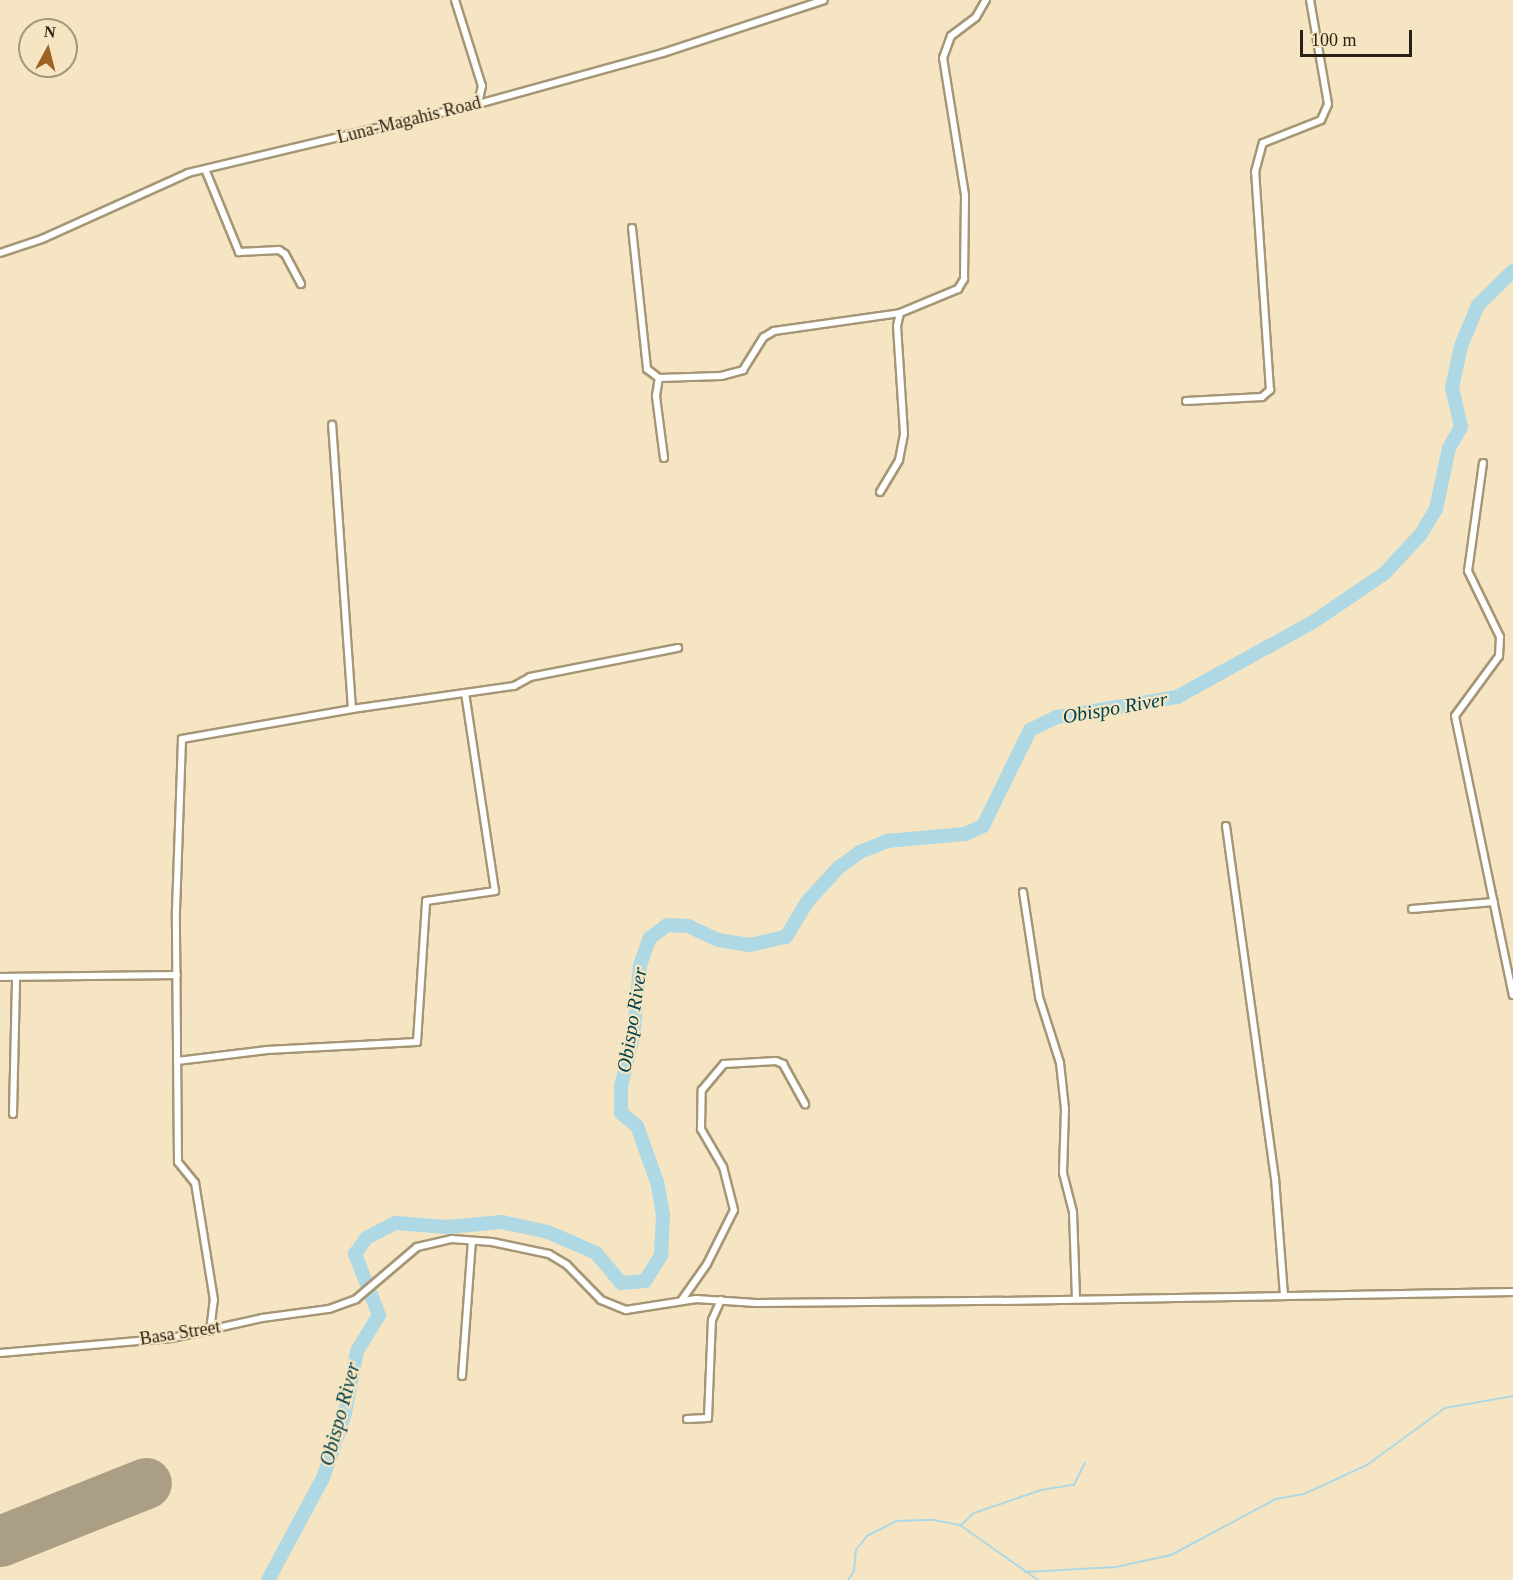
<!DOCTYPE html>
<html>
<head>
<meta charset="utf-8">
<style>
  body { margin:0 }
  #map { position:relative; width:1513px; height:1580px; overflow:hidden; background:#f5e5c3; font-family:"Times New Roman",serif }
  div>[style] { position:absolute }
  .stream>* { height:2px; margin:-1px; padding:0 1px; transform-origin:1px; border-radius:1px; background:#aed8e3 }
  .river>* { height:14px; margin:-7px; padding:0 7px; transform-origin:7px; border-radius:7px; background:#aed8e3 }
  .runway>* { height:51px; margin:-25.5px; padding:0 25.5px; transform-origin:25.5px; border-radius:25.5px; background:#aa9e84 }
  .roads { filter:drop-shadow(2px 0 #a59776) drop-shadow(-2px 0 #a59776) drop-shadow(0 2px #a59776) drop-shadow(0 -2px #a59776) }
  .street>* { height:6px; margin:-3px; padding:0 3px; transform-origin:3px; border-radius:3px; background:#fff }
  span { translate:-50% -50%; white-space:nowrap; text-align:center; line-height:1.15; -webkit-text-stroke:4.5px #f5e5c3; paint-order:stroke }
  .street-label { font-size:18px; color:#282215 }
  .water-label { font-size:20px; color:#00404b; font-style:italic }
  .north { position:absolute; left:18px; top:18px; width:60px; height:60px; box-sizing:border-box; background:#f5e5c3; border:2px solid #a3977d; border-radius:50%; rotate:7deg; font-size:16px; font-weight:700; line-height:24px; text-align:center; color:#282215 }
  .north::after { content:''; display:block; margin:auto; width:21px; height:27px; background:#9e6324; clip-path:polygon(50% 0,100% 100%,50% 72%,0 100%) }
  .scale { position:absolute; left:1300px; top:30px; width:112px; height:27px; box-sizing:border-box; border:3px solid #282215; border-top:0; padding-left:8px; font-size:18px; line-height:21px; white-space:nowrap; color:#282215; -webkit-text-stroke:4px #f5e5c3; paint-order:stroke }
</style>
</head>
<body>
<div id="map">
  <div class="stream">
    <div style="left:961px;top:1525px;width:18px;rotate:-43deg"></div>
    <div style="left:974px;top:1513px;width:71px;rotate:-18.9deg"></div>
    <div style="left:1041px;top:1490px;width:33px;rotate:-9deg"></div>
    <div style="left:1074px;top:1485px;width:25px;rotate:-64deg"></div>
    <div style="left:1025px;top:1572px;width:91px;rotate:-3.1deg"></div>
    <div style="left:1116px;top:1567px;width:56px;rotate:-12.3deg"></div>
    <div style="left:1171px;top:1555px;width:119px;rotate:-28.1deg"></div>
    <div style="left:1276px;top:1499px;width:28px;rotate:-10deg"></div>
    <div style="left:1304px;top:1494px;width:69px;rotate:-24.7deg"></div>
    <div style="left:1367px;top:1465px;width:97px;rotate:-36.2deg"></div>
    <div style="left:1445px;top:1408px;width:69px;rotate:-10deg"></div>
    <div style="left:848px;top:1580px;width:11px;rotate:-56deg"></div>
    <div style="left:854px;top:1571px;width:21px;rotate:-85deg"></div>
    <div style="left:856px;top:1550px;width:18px;rotate:-52deg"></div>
    <div style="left:867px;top:1536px;width:33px;rotate:-27deg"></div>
    <div style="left:896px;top:1521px;width:38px;rotate:-2deg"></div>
    <div style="left:934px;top:1520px;width:26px;rotate:11deg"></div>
    <div style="left:960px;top:1525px;width:95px;rotate:35.2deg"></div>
  </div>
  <div class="river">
    <div style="left:268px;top:1580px;width:116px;rotate:-61.7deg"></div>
    <div style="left:323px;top:1478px;width:69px;rotate:-71.3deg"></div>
    <div style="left:345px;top:1413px;width:63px;rotate:-79deg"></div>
    <div style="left:357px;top:1351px;width:42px;rotate:-58.6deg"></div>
    <div style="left:379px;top:1315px;width:66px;rotate:-111.5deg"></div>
    <div style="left:355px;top:1254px;width:19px;rotate:-55deg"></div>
    <div style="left:366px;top:1238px;width:34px;rotate:-27deg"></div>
    <div style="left:396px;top:1223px;width:51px;rotate:4.5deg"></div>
    <div style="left:447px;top:1227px;width:55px;rotate:-5.2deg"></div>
    <div style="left:502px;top:1222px;width:47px;rotate:12.3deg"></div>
    <div style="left:548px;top:1232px;width:52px;rotate:23.6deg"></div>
    <div style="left:596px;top:1253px;width:39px;rotate:50deg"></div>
    <div style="left:621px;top:1283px;width:24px;rotate:-5deg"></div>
    <div style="left:645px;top:1281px;width:31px;rotate:-58deg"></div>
    <div style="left:661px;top:1255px;width:40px;rotate:-87.1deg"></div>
    <div style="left:663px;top:1215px;width:34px;rotate:-100deg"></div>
    <div style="left:657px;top:1182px;width:59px;rotate:-109.7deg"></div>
    <div style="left:637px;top:1126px;width:21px;rotate:-141deg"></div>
    <div style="left:621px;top:1113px;width:26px;rotate:-90deg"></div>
    <div style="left:621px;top:1087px;width:57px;rotate:-76.9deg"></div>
    <div style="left:634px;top:1031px;width:66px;rotate:-84.8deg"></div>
    <div style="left:640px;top:965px;width:29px;rotate:-70deg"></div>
    <div style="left:650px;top:938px;width:21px;rotate:-37deg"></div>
    <div style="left:667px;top:925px;width:21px;rotate:3deg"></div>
    <div style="left:688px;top:926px;width:33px;rotate:25deg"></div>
    <div style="left:718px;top:940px;width:32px;rotate:9deg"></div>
    <div style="left:750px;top:945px;width:37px;rotate:-13deg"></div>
    <div style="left:786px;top:937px;width:41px;rotate:-59deg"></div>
    <div style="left:807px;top:902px;width:46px;rotate:-47.6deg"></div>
    <div style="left:838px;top:868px;width:27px;rotate:-36deg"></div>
    <div style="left:860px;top:852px;width:29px;rotate:-22deg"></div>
    <div style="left:887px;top:841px;width:78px;rotate:-5.1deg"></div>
    <div style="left:965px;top:834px;width:20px;rotate:-24deg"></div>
    <div style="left:983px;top:826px;width:107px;rotate:-63.9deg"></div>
    <div style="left:1030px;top:730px;width:30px;rotate:-26deg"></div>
    <div style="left:1057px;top:717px;width:122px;rotate:-9.5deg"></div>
    <div style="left:1177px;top:697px;width:155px;rotate:-28.9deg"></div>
    <div style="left:1313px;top:622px;width:87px;rotate:-34.2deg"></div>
    <div style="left:1385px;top:573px;width:53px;rotate:-47.3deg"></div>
    <div style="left:1421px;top:534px;width:29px;rotate:-59deg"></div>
    <div style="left:1436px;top:509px;width:62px;rotate:-78deg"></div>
    <div style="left:1449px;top:448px;width:24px;rotate:-60deg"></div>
    <div style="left:1461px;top:427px;width:40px;rotate:-103deg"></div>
    <div style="left:1452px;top:388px;width:43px;rotate:-77.9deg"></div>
    <div style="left:1461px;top:346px;width:44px;rotate:-67.5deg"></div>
    <div style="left:1478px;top:305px;width:49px;rotate:-44.2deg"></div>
  </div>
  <div class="runway">
    <div style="left:0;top:1541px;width:157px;rotate:-21.7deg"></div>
  </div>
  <div class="roads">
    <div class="street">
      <div style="left:455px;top:0;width:90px;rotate:72.6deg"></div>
      <div style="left:482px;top:86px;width:18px;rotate:103deg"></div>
      <div style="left:205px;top:169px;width:90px;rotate:67.7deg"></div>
      <div style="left:239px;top:252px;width:40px;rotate:-2.9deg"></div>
      <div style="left:279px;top:250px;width:7px;rotate:34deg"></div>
      <div style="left:285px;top:254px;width:34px;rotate:62deg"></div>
      <div style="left:632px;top:228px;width:142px;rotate:83.9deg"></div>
      <div style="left:647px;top:369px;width:15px;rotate:37deg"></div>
      <div style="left:0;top:253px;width:44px;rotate:-18.4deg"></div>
      <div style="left:42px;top:239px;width:160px;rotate:-24.3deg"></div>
      <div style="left:188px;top:173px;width:298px;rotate:-13.4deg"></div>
      <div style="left:478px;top:104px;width:192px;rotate:-15.4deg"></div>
      <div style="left:663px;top:53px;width:169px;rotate:-18.2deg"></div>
      <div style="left:1186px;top:401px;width:76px;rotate:-3deg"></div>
      <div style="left:1262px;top:397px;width:11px;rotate:-41deg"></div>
      <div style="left:1270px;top:390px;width:219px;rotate:-93.9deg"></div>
      <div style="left:1255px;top:172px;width:30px;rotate:-75deg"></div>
      <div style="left:1263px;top:143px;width:62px;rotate:-21.6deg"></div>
      <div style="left:1321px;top:120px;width:17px;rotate:-66deg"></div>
      <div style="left:1328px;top:104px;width:106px;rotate:-99.8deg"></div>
      <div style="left:664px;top:458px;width:63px;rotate:-97.4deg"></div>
      <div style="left:656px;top:396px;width:18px;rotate:-81deg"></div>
      <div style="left:659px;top:378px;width:62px;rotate:-1.8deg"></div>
      <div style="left:721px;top:376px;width:23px;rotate:-15deg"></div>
      <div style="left:743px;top:370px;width:39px;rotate:-58deg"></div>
      <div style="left:764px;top:337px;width:12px;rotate:-31deg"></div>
      <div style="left:774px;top:331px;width:127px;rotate:-8.1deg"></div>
      <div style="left:1483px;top:463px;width:109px;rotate:97.9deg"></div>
      <div style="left:1468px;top:571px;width:73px;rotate:64.1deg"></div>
      <div style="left:1500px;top:637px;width:19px;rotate:93deg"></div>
      <div style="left:1499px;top:656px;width:74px;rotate:126.3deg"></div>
      <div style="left:1455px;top:716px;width:285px;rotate:78.3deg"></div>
      <div style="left:880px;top:492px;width:37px;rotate:-59deg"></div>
      <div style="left:899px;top:460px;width:26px;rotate:-79deg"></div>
      <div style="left:904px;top:434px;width:108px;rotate:-93.7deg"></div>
      <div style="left:897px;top:326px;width:13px;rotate:-77deg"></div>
      <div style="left:900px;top:313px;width:63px;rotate:-22.5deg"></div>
      <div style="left:958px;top:289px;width:12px;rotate:-59deg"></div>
      <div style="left:964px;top:279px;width:84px;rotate:-89.3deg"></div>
      <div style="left:965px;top:195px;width:139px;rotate:-99.1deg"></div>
      <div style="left:943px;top:58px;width:23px;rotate:-70deg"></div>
      <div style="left:951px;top:36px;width:31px;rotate:-37deg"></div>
      <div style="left:976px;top:17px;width:20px;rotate:-60deg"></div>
      <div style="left:352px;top:709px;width:164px;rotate:-8.1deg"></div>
      <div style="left:514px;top:686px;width:18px;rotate:-29deg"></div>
      <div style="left:530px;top:677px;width:151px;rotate:-11.1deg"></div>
      <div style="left:1226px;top:826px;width:355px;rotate:82.1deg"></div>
      <div style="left:1275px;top:1178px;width:118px;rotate:85.6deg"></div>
      <div style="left:1023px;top:892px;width:106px;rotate:81.3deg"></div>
      <div style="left:1039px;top:997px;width:69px;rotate:72.3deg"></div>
      <div style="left:1060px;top:1063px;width:46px;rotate:83.8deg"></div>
      <div style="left:1065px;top:1109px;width:64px;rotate:91.8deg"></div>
      <div style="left:1063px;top:1173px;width:40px;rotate:75.6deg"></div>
      <div style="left:1073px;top:1212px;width:86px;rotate:88deg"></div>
      <div style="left:1412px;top:909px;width:82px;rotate:-4.9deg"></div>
      <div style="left:0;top:977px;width:177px;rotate:-0.6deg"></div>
      <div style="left:177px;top:1061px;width:91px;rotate:-7deg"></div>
      <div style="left:267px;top:1050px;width:150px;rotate:-3.1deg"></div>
      <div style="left:417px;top:1042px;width:141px;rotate:-86.3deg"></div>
      <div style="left:426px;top:901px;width:70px;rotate:-8.2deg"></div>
      <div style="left:495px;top:891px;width:200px;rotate:-98.6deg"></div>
      <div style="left:13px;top:1114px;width:137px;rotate:-88.7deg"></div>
      <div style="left:681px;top:1301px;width:45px;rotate:-54.9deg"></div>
      <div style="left:707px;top:1264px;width:60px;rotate:-63.4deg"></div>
      <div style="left:734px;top:1210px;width:44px;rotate:-104.3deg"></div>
      <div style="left:723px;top:1167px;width:44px;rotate:-120.1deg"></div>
      <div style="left:701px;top:1129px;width:39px;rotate:-89deg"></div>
      <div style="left:702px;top:1090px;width:34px;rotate:-50deg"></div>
      <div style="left:724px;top:1064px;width:52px;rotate:-3.3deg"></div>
      <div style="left:776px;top:1061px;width:8px;rotate:23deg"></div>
      <div style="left:783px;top:1064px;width:46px;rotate:61.2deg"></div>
      <div style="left:210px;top:1331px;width:31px;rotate:-83deg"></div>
      <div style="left:214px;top:1300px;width:119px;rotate:-99.2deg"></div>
      <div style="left:195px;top:1183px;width:27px;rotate:-129deg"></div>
      <div style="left:178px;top:1162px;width:251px;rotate:-90.5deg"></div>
      <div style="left:176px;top:911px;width:172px;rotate:-88deg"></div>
      <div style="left:182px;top:739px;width:173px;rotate:-10deg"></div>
      <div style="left:352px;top:709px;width:285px;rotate:-94deg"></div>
      <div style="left:0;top:1353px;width:173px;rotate:-5deg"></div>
      <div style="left:172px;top:1338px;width:92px;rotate:-12.5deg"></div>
      <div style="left:262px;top:1318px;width:68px;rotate:-7.7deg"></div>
      <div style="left:329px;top:1309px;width:29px;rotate:-20deg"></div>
      <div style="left:356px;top:1299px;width:80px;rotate:-40.4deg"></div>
      <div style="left:417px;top:1247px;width:36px;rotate:-13deg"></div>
      <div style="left:452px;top:1239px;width:40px;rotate:4.3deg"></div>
      <div style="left:492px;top:1242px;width:58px;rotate:11.9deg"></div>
      <div style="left:549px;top:1254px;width:21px;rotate:31deg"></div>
      <div style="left:567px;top:1265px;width:49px;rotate:45.8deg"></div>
      <div style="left:601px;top:1300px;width:27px;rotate:22deg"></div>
      <div style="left:626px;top:1310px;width:71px;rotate:-8.9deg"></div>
      <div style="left:696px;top:1299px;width:60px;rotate:3.8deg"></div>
      <div style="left:756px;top:1303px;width:247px;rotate:-0.5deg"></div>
      <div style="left:1003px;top:1301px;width:510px;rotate:-1.01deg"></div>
      <div style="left:462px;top:1376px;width:135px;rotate:-85.8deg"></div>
      <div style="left:687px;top:1419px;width:21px;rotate:-3deg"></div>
      <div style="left:708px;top:1418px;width:98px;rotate:-87.7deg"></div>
      <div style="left:712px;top:1320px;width:22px;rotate:-66deg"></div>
    </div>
  </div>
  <div class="street-label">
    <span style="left:409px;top:120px;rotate:-14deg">Luna-Magahis Road</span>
    <span style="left:180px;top:1333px;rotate:-9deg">Basa Street</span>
  </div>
  <div class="water-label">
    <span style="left:1115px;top:708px;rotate:-10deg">Obispo River</span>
    <span style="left:632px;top:1020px;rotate:-81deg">Obispo River</span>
    <span style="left:340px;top:1414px;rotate:-75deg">Obispo River</span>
  </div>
  <div class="north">N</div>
  <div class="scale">100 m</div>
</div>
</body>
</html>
